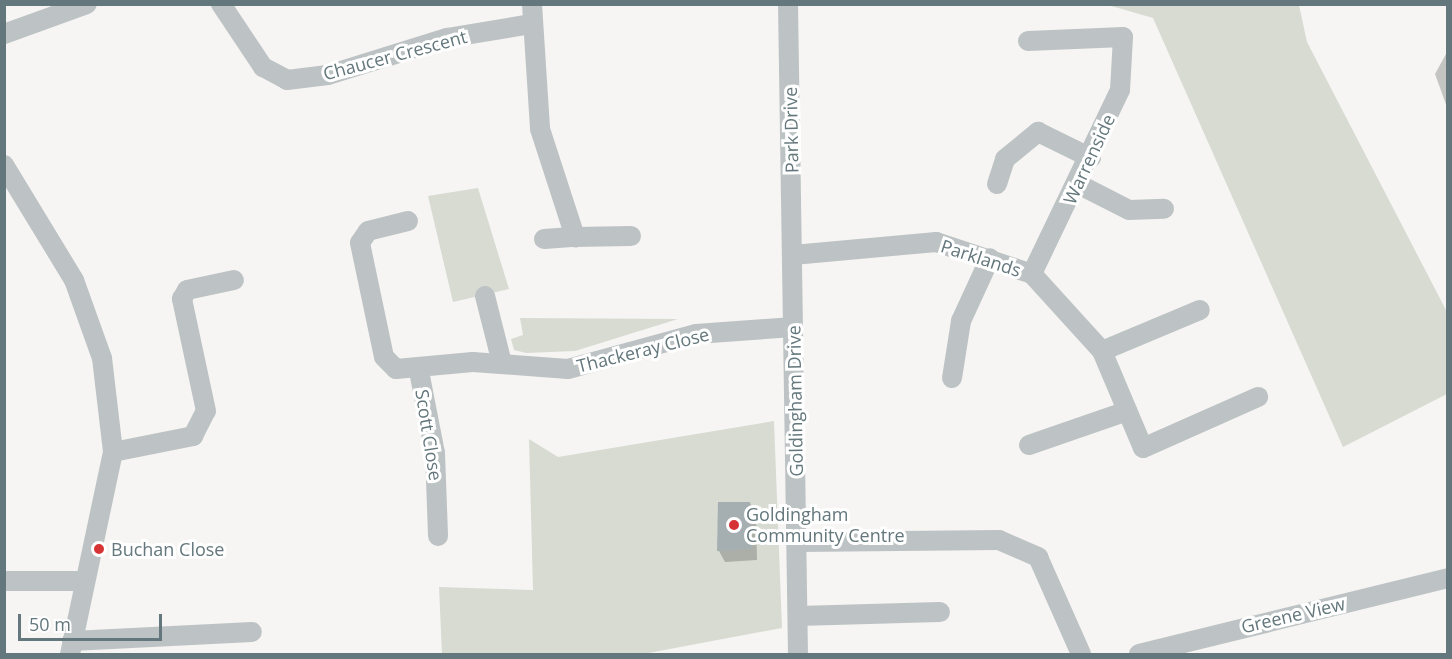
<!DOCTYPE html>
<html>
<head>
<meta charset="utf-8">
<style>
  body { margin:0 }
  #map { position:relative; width:1452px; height:659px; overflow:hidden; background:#f6f5f3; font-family:"Open Sans",sans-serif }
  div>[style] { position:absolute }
  .green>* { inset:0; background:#d7dbd2 }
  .shadow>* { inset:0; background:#0003 }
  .building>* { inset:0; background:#a5afb2 }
  .street>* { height:20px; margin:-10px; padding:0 10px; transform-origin:10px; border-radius:10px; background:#bdc3c4 }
  .dots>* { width:16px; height:16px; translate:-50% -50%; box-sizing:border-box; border:3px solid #fff; border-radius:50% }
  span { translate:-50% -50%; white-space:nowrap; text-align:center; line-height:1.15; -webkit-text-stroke:6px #fff; paint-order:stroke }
  .street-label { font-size:18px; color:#63777c }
  .poi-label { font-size:18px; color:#63777c }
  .left { translate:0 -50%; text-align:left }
  .frame { position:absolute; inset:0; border:6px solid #63777c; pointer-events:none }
  .scale { position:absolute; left:18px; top:614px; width:144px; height:27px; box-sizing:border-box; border:3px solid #63777c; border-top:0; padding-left:8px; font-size:18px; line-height:21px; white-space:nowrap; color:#63777c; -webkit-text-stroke:4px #fff; paint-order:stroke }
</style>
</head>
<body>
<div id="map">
  <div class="green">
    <div style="clip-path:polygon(1108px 5px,1299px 5px,1307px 42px,1447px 312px,1447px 394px,1343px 447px,1153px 18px)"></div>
    <div style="clip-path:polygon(478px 188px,509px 289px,453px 302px,428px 196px)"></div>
    <div style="clip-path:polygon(520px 318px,678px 319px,575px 351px,526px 353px,514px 350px,511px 339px,523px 335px)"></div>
    <div style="clip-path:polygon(774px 421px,782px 628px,643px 654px,442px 654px,439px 587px,533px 590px,529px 439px,558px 457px)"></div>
  </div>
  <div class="shadow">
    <div style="clip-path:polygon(1446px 54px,1448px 54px,1448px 110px,1435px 74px)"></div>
    <div style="clip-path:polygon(750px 503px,756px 514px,757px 560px,725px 562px,719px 551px,720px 504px)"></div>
  </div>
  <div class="building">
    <div style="clip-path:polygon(718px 502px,750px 502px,752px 549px,717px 551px)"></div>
  </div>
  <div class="street">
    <div style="left:221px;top:4px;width:76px;rotate:56.3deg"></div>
    <div style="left:263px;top:67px;width:27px;rotate:28deg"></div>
    <div style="left:287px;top:80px;width:41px;rotate:-7deg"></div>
    <div style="left:328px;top:75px;width:125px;rotate:-17.3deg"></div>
    <div style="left:447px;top:38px;width:86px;rotate:-9.4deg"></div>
    <div style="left:532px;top:4px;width:125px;rotate:86.3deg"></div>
    <div style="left:540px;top:129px;width:114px;rotate:72deg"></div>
    <div style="left:575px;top:237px;width:56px;rotate:-1deg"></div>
    <div style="left:788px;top:4px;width:650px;rotate:89.12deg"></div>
    <div style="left:4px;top:34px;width:88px;rotate:-19.9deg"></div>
    <div style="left:1028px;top:41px;width:95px;rotate:-2.4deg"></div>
    <div style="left:1123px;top:37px;width:53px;rotate:93.2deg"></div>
    <div style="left:1120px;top:90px;width:204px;rotate:115.6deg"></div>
    <div style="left:4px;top:165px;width:135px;rotate:58.7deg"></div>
    <div style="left:74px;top:280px;width:83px;rotate:70.3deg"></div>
    <div style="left:102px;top:358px;width:95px;rotate:83.3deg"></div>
    <div style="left:113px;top:452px;width:207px;rotate:102deg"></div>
    <div style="left:997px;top:184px;width:26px;rotate:-72deg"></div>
    <div style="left:1005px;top:159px;width:43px;rotate:-39.3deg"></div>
    <div style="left:1038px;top:132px;width:59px;rotate:26.1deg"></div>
    <div style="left:1078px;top:184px;width:57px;rotate:27deg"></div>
    <div style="left:1129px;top:210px;width:35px;rotate:-2deg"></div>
    <div style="left:408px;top:221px;width:41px;rotate:166deg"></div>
    <div style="left:368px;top:231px;width:14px;rotate:124deg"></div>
    <div style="left:360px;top:243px;width:116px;rotate:78.1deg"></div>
    <div style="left:384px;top:357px;width:17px;rotate:45deg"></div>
    <div style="left:396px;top:369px;width:77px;rotate:-5.2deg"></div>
    <div style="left:473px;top:362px;width:95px;rotate:4.2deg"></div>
    <div style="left:568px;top:369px;width:133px;rotate:-15.3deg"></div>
    <div style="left:696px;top:334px;width:97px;rotate:-4.1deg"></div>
    <div style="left:544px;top:239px;width:31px;rotate:-4deg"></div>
    <div style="left:793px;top:255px;width:144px;rotate:-5.2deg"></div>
    <div style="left:936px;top:242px;width:101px;rotate:18.4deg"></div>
    <div style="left:1032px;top:274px;width:104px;rotate:47.7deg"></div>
    <div style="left:1102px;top:351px;width:105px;rotate:67.1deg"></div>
    <div style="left:1143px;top:448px;width:126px;rotate:-23.9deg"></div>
    <div style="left:485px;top:296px;width:69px;rotate:75.8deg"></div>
    <div style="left:1102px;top:351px;width:106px;rotate:-22.7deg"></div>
    <div style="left:419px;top:371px;width:84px;rotate:79deg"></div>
    <div style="left:435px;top:453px;width:83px;rotate:87.9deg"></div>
    <div style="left:952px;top:378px;width:58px;rotate:-81deg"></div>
    <div style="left:961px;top:321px;width:69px;rotate:-65.3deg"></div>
    <div style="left:1029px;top:445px;width:104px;rotate:-19.1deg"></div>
    <div style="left:113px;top:452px;width:82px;rotate:-11.3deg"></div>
    <div style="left:193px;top:436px;width:28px;rotate:-63deg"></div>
    <div style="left:206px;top:411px;width:115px;rotate:-102.1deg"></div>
    <div style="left:182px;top:299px;width:10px;rotate:-61deg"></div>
    <div style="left:187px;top:290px;width:48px;rotate:-12deg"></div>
    <div style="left:800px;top:542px;width:199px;rotate:-0.6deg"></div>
    <div style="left:999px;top:540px;width:43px;rotate:23.6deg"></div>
    <div style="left:1038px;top:557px;width:106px;rotate:66.1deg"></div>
    <div style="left:4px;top:581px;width:78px"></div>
    <div style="left:798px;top:616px;width:142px;rotate:-1.6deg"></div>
    <div style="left:72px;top:641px;width:180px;rotate:-2.9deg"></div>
    <div style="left:1139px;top:654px;width:318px;rotate:-13.8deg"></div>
  </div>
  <div class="dots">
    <div style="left:734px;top:525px;background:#d63335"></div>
    <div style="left:99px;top:549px;background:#d63335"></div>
  </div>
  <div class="street-label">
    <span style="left:395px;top:55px;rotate:-15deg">Chaucer Crescent</span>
    <span style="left:791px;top:130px;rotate:-91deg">Park Drive</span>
    <span style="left:1089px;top:159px;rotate:-65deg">Warrenside</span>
    <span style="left:981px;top:258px;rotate:18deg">Parklands</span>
    <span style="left:643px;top:350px;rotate:-14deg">Thackeray Close</span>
    <span style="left:795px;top:401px;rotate:-91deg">Goldingham Drive</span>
    <span style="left:429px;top:435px;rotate:81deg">Scott Close</span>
    <span style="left:1293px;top:615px;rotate:-13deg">Greene View</span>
  </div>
  <div class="poi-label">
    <span class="left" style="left:746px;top:525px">Goldingham<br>Community Centre</span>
    <span class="left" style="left:111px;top:549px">Buchan Close</span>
  </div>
  <div class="frame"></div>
  <div class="scale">50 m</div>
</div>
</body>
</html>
